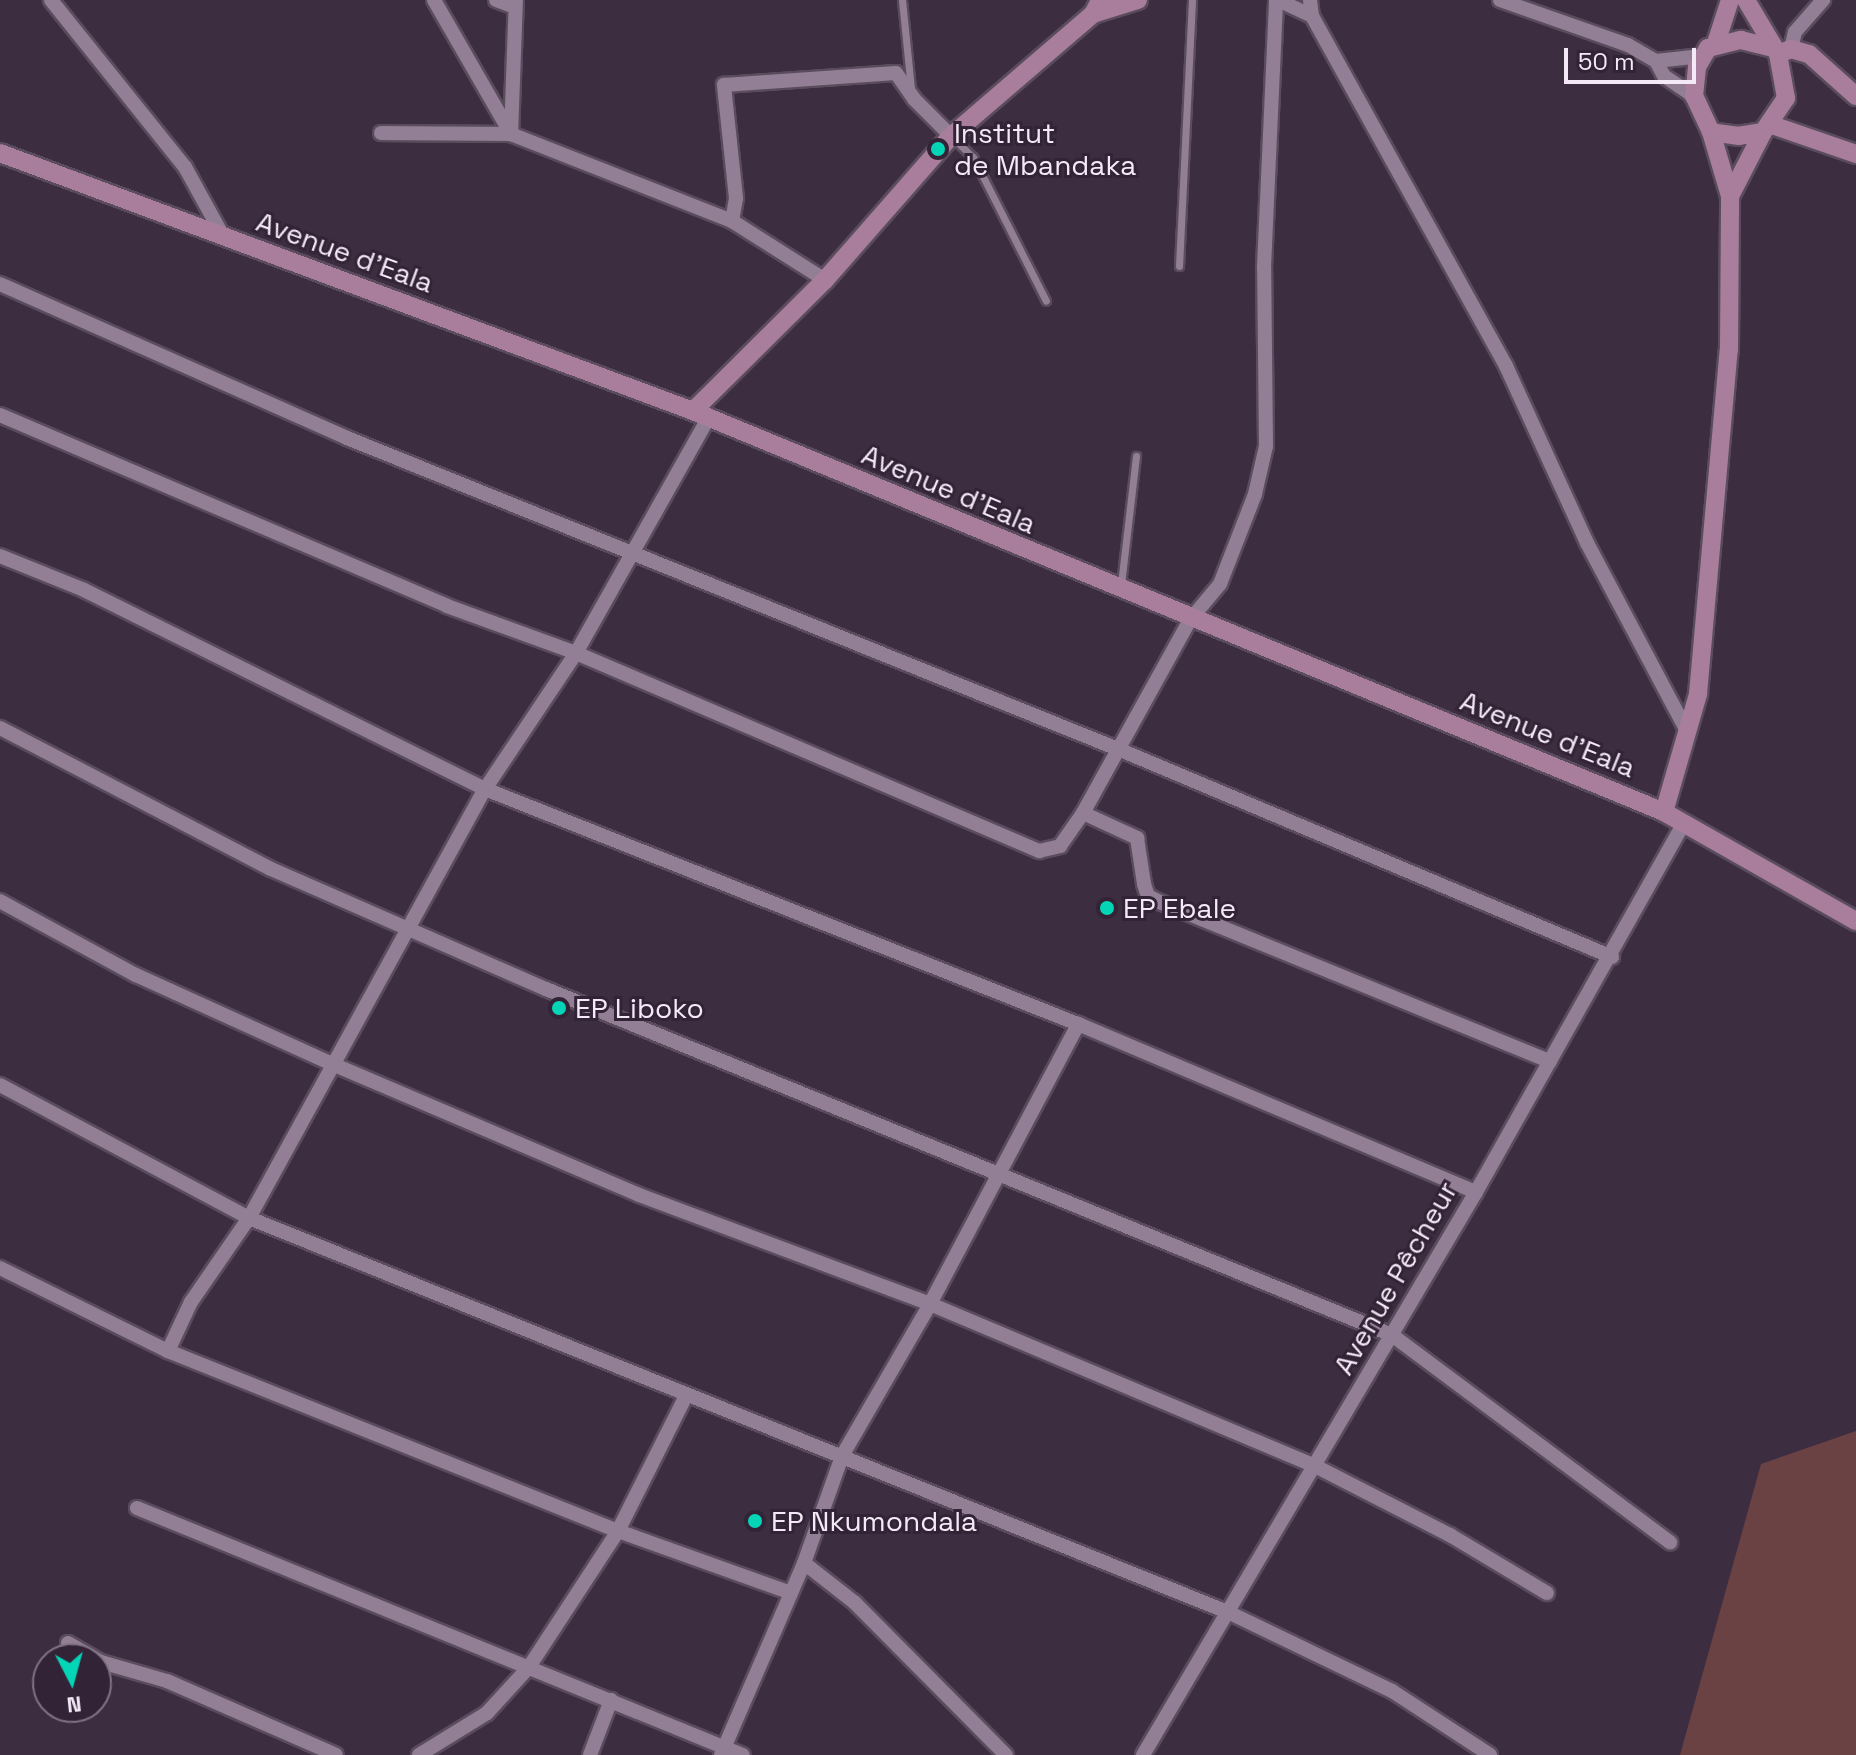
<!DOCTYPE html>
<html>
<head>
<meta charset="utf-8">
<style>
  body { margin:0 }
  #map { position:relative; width:1856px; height:1755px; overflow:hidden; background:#3d2d41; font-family:"Space Grotesk",sans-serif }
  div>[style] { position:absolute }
  .green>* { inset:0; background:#6b4243 }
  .roads { filter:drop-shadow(2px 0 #5a4c5d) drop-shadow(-2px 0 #5a4c5d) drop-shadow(0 2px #5a4c5d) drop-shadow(0 -2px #5a4c5d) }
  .lane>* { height:7px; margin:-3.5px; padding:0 3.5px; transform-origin:3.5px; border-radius:3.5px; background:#927f96 }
  .street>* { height:14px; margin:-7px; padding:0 7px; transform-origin:7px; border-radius:7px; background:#927f96 }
  .secondary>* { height:18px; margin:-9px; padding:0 9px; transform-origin:9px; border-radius:9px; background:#a87e9c }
  .dots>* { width:22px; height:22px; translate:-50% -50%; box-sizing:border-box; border:4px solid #332336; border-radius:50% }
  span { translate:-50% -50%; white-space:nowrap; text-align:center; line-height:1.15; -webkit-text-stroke:6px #332336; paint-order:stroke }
  .poi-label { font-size:28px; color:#f4e9f6 }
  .left { translate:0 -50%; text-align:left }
  .street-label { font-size:28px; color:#f4e9f6 }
  .north { position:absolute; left:32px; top:1643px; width:80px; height:80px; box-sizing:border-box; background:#332336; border:2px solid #807283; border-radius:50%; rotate:174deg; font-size:22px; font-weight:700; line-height:32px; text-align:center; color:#f4e9f6 }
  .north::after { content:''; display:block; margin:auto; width:28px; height:36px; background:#04d5b6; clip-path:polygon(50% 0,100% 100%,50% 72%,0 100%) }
  .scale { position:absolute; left:1564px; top:48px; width:132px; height:36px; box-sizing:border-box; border:4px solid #f4e9f6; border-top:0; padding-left:10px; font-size:24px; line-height:28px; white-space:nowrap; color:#f4e9f6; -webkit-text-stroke:6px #332336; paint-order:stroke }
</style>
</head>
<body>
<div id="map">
  <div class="green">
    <div style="clip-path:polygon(1856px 1431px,1856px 1755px,1680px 1755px,1761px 1464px)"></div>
  </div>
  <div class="roads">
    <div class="lane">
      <div style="left:902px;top:0;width:89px;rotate:84.2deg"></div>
      <div style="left:953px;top:138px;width:28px;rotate:44deg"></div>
      <div style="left:973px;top:157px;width:161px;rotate:63.1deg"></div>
      <div style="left:1179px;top:266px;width:266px;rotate:-87.2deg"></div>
      <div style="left:1121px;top:584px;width:129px;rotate:-83.3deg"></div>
    </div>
    <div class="street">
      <div style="left:51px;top:0;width:214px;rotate:51.3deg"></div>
      <div style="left:185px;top:167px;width:79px;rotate:61.2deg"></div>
      <div style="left:434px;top:0;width:155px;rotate:60.1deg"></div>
      <div style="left:511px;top:134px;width:238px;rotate:21.5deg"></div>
      <div style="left:732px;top:221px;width:110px;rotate:32.4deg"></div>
      <div style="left:496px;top:0;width:20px;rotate:20deg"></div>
      <div style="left:1278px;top:0;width:38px;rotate:25deg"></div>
      <div style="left:1310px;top:0;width:16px;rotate:83deg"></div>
      <div style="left:1312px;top:16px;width:400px;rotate:61deg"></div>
      <div style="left:1506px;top:366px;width:195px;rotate:65.4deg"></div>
      <div style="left:1587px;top:543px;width:211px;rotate:62deg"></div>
      <div style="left:1500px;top:0;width:136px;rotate:19.4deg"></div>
      <div style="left:1628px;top:45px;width:32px;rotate:30deg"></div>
      <div style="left:1656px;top:61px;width:17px;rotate:62deg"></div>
      <div style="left:1664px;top:76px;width:36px;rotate:34deg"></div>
      <div style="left:1791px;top:49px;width:17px;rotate:-77deg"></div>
      <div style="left:1795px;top:32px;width:43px;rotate:-48.8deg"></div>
      <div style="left:1656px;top:61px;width:46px;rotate:-6.2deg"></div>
      <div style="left:381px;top:133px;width:130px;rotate:0.4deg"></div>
      <div style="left:511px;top:134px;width:134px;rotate:-87.9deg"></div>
      <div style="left:732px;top:221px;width:23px;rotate:-80deg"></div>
      <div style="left:736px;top:198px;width:114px;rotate:-96.1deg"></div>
      <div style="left:724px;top:85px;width:172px;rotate:-4deg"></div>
      <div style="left:896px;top:73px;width:32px;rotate:55deg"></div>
      <div style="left:914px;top:99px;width:52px;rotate:45deg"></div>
      <div style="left:0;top:284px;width:380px;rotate:23.9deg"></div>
      <div style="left:347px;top:438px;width:831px;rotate:21.97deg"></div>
      <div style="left:1118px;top:749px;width:536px;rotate:22.83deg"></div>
      <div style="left:0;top:415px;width:486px;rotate:23.1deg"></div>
      <div style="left:447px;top:606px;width:137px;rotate:20deg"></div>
      <div style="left:576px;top:653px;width:504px;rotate:23.15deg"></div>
      <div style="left:1039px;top:851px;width:22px;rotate:-13deg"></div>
      <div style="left:1060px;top:846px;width:40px;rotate:-55.1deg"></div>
      <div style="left:1083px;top:813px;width:60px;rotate:24.8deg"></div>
      <div style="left:1137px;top:838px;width:47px;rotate:81.3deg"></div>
      <div style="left:1144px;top:884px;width:13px;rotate:72deg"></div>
      <div style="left:1148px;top:896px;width:16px;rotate:27deg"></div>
      <div style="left:1162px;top:903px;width:419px;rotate:22.2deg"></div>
      <div style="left:0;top:556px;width:91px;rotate:22deg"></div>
      <div style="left:84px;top:590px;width:448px;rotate:26.4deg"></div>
      <div style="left:485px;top:789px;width:638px;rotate:21.62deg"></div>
      <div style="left:1078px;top:1024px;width:432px;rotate:22.9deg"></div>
      <div style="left:0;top:728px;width:305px;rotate:27.5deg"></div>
      <div style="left:271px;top:869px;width:300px;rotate:23.6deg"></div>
      <div style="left:546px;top:989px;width:914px;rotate:22.24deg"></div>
      <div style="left:1392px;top:1335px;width:347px;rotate:36.7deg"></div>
      <div style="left:1083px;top:813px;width:221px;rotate:-61deg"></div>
      <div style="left:1190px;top:620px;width:47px;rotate:-50.2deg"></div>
      <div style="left:1220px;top:584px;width:97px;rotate:-68.7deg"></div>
      <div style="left:1255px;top:494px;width:49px;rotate:-77.1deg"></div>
      <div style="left:1266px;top:446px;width:179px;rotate:-90.6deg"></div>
      <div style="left:1264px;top:267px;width:267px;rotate:-87.4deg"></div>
      <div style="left:0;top:901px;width:155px;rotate:28.6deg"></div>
      <div style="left:136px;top:975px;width:213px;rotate:24.4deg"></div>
      <div style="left:330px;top:1063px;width:336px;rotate:23.1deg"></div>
      <div style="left:639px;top:1195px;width:311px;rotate:20.5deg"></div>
      <div style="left:930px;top:1304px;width:418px;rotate:22.8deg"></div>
      <div style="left:1315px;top:1466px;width:152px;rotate:27.1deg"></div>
      <div style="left:1450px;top:1535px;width:113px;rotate:30.9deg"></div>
      <div style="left:0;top:1085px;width:282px;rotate:28.1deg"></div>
      <div style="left:249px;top:1218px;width:1058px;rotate:21.93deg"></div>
      <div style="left:1230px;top:1613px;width:180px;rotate:25.7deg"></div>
      <div style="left:1392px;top:1691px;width:117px;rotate:33.1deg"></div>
      <div style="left:0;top:1268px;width:187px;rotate:26.3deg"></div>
      <div style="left:168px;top:1351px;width:485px;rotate:21.8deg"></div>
      <div style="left:618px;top:1531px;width:181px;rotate:19.7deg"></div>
      <div style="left:168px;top:1351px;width:54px;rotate:-64.9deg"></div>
      <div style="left:191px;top:1302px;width:102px;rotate:-55.4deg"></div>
      <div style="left:249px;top:1218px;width:490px;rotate:-61.2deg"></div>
      <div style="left:485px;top:789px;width:164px;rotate:-56.2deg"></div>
      <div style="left:576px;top:653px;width:269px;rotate:-60.6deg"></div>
      <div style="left:137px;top:1508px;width:654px;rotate:22.18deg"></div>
      <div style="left:804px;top:1563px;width:65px;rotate:38.1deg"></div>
      <div style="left:855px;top:1603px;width:214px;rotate:45.2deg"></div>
      <div style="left:68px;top:1643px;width:38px;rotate:30deg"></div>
      <div style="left:101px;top:1662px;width:69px;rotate:16.1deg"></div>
      <div style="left:167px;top:1681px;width:184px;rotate:23.6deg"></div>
      <div style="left:419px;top:1755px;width:80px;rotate:-31.7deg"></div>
      <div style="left:487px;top:1713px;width:62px;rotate:-47.6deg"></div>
      <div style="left:529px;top:1667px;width:163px;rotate:-56.8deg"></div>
      <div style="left:618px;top:1531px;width:153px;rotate:-63.3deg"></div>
      <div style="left:590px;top:1755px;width:59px;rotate:-69.1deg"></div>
      <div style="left:721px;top:1755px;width:209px;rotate:-66.6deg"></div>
      <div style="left:804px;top:1563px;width:114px;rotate:-70.4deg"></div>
      <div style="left:842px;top:1456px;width:176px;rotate:-59.9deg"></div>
      <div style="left:930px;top:1304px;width:317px;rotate:-62.1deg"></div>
      <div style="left:1143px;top:1755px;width:654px;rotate:-59.4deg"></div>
      <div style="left:1476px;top:1192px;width:424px;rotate:-60.6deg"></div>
    </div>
    <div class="secondary">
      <div style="left:1746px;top:0;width:63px;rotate:59.3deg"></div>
      <div style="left:1778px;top:54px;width:45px;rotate:79.7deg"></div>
      <div style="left:1786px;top:98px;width:41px;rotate:124.1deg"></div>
      <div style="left:1763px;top:132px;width:24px;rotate:171deg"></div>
      <div style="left:1739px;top:136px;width:28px;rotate:-172deg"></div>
      <div style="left:1711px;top:132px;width:40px;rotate:-115deg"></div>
      <div style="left:1694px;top:96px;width:29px;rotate:-84deg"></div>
      <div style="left:1697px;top:67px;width:22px;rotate:-60deg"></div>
      <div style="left:1708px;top:48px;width:34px;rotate:-14deg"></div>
      <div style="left:1741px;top:40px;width:32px;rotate:14deg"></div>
      <div style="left:1093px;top:14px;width:47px;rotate:-17.3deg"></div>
      <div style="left:1716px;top:43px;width:45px;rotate:-72deg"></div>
      <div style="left:1778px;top:54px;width:14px;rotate:-21deg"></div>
      <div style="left:1791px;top:49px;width:19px;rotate:16deg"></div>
      <div style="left:1809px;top:54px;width:63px;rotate:41.8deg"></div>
      <div style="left:1772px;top:125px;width:89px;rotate:19deg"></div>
      <div style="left:0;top:153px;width:739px;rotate:20.42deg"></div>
      <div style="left:693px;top:411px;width:1051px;rotate:22.44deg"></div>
      <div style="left:1664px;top:812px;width:221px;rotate:29.6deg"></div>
      <div style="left:1730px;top:196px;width:72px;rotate:-62.7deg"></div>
      <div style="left:693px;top:411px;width:186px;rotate:-44.8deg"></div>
      <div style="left:825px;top:280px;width:191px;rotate:-48.8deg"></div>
      <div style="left:951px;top:136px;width:187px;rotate:-40.7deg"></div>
      <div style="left:1093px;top:14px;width:16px;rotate:-63deg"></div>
      <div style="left:1664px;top:812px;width:123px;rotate:-73.9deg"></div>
      <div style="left:1698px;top:694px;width:345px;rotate:-84.9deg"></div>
      <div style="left:1729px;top:350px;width:154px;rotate:-89.6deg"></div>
      <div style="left:1730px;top:196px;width:67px;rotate:-106.5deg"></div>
    </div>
  </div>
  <div class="dots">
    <div style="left:938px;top:149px;background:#04d5b6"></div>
    <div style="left:1107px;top:908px;background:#04d5b6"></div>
    <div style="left:559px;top:1008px;background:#04d5b6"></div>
    <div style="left:755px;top:1521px;background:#04d5b6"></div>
  </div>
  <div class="poi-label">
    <span class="left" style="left:954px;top:149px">Institut<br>de Mbandaka</span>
    <span class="left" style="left:1123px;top:908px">EP Ebale</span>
    <span class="left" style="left:575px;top:1008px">EP Liboko</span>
    <span class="left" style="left:771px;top:1521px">EP Nkumondala</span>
  </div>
  <div class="street-label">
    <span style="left:345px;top:252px;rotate:20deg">Avenue d'Eala</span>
    <span style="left:949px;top:489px;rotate:23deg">Avenue d'Eala</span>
    <span style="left:1548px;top:734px;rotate:22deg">Avenue d'Eala</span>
    <span style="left:1395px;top:1278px;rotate:-60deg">Avenue Pêcheur</span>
  </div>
  <div class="north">N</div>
  <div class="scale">50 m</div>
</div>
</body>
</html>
